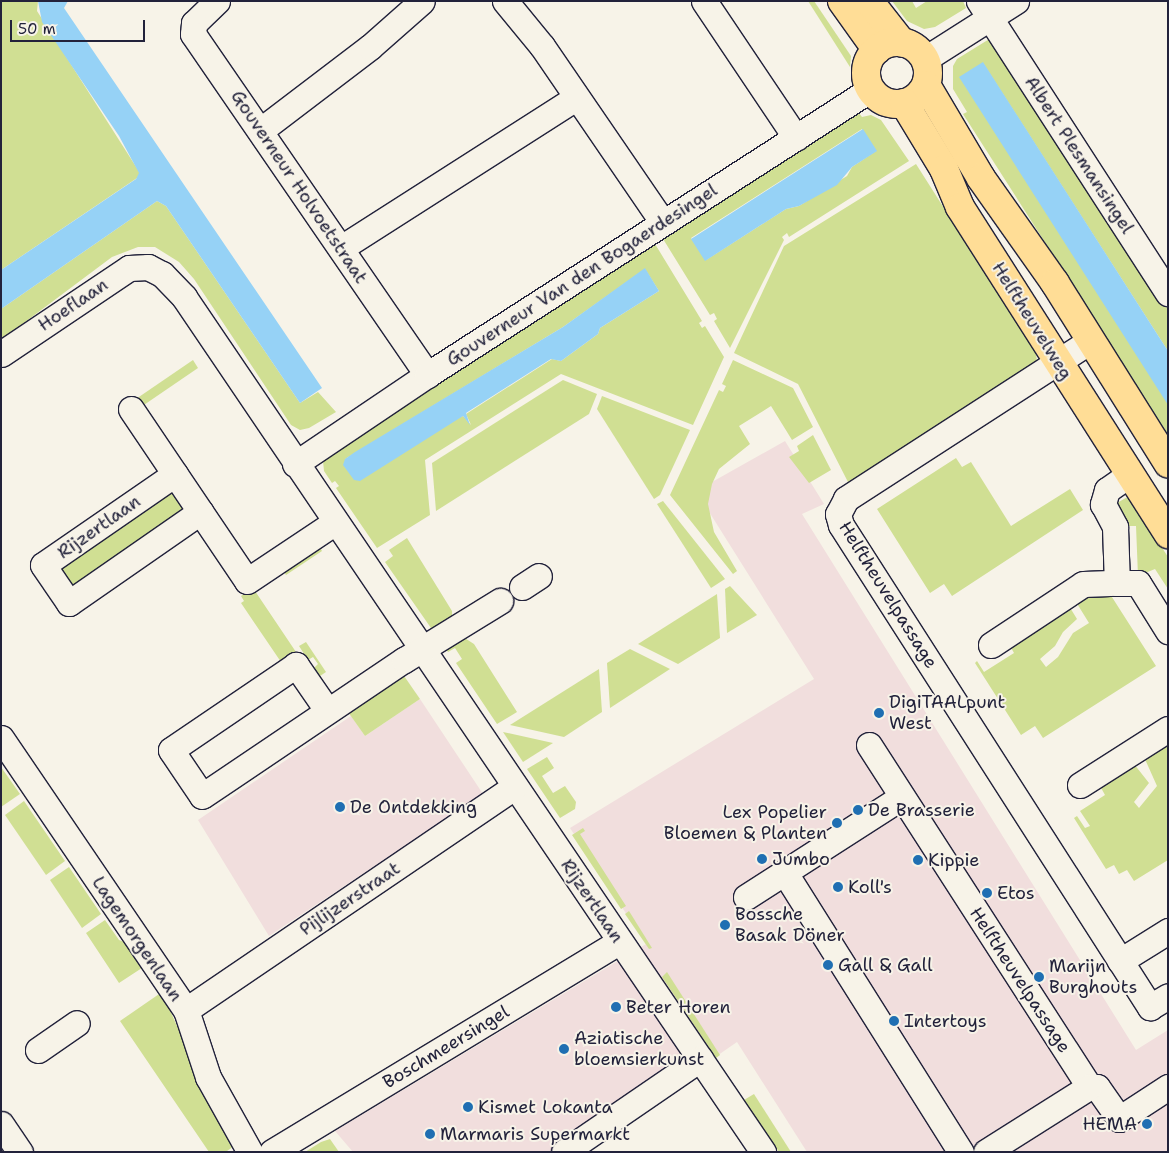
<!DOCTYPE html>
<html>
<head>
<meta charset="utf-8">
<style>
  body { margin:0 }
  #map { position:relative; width:1169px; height:1153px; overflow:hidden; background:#f7f3e8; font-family:"Shantell Sans",sans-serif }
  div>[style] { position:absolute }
  .built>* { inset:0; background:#f1dedd }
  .green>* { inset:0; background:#d0df93 }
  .water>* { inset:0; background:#96d2f6 }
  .roads { filter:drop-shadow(1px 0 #22223b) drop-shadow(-1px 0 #22223b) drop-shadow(0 1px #22223b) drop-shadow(0 -1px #22223b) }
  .minor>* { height:25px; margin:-12.5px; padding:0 12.5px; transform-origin:12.5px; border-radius:12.5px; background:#f7f3e8 }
  .major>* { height:28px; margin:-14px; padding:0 14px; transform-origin:14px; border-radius:14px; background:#ffdd96 }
  .major>.ring { margin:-14px; padding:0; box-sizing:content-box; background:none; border:28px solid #ffdd96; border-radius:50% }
  .dots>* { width:14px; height:14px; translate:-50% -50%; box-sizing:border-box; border:2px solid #f7f3e8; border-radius:50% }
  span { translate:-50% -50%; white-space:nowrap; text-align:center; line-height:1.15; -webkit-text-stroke:4px #f7f3e8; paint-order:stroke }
  .street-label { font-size:18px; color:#22223b }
  .poi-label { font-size:18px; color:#22223b }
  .left { translate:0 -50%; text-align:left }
  .right { translate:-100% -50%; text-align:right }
  .frame { position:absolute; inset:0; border:2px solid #22223b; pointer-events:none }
  .scale { position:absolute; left:10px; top:20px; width:135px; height:22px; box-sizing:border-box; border:2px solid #22223b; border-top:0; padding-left:6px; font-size:15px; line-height:18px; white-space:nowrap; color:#22223b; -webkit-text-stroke:4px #f7f3e8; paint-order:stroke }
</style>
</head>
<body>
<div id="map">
  <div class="built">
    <div style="clip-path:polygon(785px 441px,824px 504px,802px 514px,1136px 1050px,1168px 1030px,1168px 1152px,807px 1152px,737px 1042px,578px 1152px,353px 1152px,335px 1131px,646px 944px,570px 828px,814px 679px,696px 491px)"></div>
    <div style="clip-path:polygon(420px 699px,483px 794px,269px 936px,198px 820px,351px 716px,365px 736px)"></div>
  </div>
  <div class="green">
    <div style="clip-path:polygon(1px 1px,38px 1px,37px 11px,140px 173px,137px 178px,1px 270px)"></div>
    <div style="clip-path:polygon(808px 1px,814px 1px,851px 56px,850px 67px)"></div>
    <div style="clip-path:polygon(892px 1px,912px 1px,916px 8px,927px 1px,963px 1px,966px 8px,935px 27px,924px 29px,907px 21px)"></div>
    <div style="clip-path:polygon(991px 38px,998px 43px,1168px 310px,1168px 351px,983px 63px,1168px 404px,1168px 435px,963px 114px,967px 112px,953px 89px,953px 66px,957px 59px)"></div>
    <div style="clip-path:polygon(evenodd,850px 113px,859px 113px,862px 117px,871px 115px,881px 120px,909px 161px,789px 237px,787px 233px,782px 237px,784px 240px,730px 348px,714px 321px,717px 319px,714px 313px,710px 315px,660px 234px,693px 213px,700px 215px,775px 166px,777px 159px,850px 113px,862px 129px,876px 151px,852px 167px,847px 176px,799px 206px,786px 209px,706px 260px,691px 238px,862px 129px)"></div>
    <div style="clip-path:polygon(916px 164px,1036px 353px,1037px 362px,849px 484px,798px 384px,734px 353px,784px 246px)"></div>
    <div style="clip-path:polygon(157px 201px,166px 206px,300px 403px,318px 392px,336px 412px,309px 428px,300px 430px,291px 425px,194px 279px,179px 262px,155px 247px,138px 247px,112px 257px,1px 340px,1px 309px)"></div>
    <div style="clip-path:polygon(evenodd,652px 239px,702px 321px,699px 323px,702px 328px,705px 326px,724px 357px,693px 425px,561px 374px,425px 460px,430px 515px,377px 548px,336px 488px,339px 486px,335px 481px,332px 483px,324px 471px,323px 461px,326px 454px,638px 254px,639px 247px,652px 239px,645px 269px,659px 291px,600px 328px,598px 334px,561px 361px,552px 359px,466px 414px,471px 425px,463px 416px,345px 459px,563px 327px,645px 269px)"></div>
    <div style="clip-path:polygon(193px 360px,198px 368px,138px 409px,133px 401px)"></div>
    <div style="clip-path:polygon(733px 360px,793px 388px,813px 427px,792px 440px,771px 406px,739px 426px,750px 444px,719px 469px,712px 484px,708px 504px,714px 532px,737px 571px,733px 574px,670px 495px,719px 390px,723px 392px,726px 386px,722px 384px)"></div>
    <div style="clip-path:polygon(563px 380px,597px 394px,589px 414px,436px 511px,432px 463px)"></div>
    <div style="clip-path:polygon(602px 396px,690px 430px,660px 495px,654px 499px,597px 409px)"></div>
    <div style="clip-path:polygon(813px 435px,831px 470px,809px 483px,789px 457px,799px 451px,797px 446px)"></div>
    <div style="clip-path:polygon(956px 458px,962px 467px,971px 462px,1011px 526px,1070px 489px,1083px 510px,952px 596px,944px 584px,930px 593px,877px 509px)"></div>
    <div style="clip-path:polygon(171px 491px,185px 511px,72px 586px,60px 568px)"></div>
    <div style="clip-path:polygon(1129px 496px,1168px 557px,1168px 589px,1155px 569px,1138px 576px,1136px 526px,1125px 526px,1112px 506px)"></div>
    <div style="clip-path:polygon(663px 501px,725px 579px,711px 588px,657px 504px)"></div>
    <div style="clip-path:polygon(407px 538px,452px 611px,452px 616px,437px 630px,431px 628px,385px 562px,393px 556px,389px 550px)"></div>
    <div style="clip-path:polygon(318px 544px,322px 551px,286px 575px,282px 569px)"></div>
    <div style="clip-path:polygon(730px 586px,757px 615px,727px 633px,725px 589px)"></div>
    <div style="clip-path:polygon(253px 588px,296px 652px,281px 662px,241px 603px,244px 601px,241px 596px)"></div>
    <div style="clip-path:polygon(1090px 593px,1092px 596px,1110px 594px,1156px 666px,1043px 738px,1035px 726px,1021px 735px,975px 663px,977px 661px,984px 672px,1014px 653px,1009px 644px,1069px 606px,1077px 619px,1063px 632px,1055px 646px,1040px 659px,1046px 667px,1058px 657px,1073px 633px,1089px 623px,1076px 602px)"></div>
    <div style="clip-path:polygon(717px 594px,720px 638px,678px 664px,638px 644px)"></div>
    <div style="clip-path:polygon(463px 637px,474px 644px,517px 712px,497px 724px,456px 663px,462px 659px,455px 648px,448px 652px,446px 649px)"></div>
    <div style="clip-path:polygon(306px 642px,326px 672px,320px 676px,314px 668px,318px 664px,313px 657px,308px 660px,299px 646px)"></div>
    <div style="clip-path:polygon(630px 649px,670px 669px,610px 708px,607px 663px)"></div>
    <div style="clip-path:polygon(599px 669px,602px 712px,564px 737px,510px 725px)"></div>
    <div style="clip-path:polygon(402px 673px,420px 699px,365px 736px,348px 712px)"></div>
    <div style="clip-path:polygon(503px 732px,553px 743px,523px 762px)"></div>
    <div style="clip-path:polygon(1168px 743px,1168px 860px,1134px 881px,1127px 870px,1119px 874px,1114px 865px,1106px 869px,1074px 818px,1077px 816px,1085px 828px,1090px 826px,1080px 811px,1105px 795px,1100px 786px,1134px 764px,1149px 783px,1134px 802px,1139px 808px,1157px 786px,1144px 757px)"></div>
    <div style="clip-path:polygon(547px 757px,554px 768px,542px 776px,553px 793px,565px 786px,576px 802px,575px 809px,560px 818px,527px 769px)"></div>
    <div style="clip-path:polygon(1px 767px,20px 794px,1px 807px)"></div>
    <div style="clip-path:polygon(24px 801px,65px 861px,46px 875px,5px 815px)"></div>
    <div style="clip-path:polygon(583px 828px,585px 831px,580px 834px,626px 906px,621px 909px,572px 835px)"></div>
    <div style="clip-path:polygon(69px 867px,101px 914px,82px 928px,50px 880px)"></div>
    <div style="clip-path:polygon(629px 911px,652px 948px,649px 949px,625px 914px)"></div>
    <div style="clip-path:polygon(105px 920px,119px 940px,127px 943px,145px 966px,119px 983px,86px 933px)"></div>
    <div style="clip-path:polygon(667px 972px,720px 1055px,716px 1058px,662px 977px)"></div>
    <div style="clip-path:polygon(162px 992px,202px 1083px,237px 1144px,227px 1151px,209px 1152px,120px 1021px)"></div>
    <div style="clip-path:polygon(754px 1094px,791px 1152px,779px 1152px,744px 1100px)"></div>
    <div style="clip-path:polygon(330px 1139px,339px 1152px,305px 1152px,321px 1142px)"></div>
  </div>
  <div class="water">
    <div style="clip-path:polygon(38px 1px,68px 1px,64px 8px,322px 388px,300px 403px,166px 206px,157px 201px,1px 309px,1px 270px,136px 179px,139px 173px,119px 136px,42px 22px)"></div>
    <div style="clip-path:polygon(983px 62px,1168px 351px,1168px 405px,959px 77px)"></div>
    <div style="clip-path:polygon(863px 129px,877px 151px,852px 167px,837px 185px,799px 206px,786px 209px,705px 261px,691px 239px)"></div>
    <div style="clip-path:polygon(645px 268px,659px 291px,600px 328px,598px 334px,561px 361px,551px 359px,466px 413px,470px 425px,463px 416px,360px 481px,354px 480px,343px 465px,345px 459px,355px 452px,563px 327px)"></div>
  </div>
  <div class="roads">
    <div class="minor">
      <div style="left:217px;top:1px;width:32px;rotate:136deg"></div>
      <div style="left:194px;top:23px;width:11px;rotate:95deg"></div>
      <div style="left:193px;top:34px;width:414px;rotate:55.5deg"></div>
      <div style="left:505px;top:1px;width:58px;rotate:50.6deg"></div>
      <div style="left:542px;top:46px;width:214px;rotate:55.6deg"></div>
      <div style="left:704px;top:1px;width:165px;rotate:56.1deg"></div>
      <div style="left:979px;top:1px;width:348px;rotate:57.1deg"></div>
      <div style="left:925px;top:59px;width:108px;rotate:-32.5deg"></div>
      <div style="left:261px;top:130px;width:137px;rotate:-37.3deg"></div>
      <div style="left:370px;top:47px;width:69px;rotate:-41.5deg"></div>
      <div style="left:341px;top:248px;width:279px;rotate:-32.6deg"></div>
      <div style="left:1090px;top:341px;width:291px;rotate:147.1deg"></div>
      <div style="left:846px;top:499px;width:17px;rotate:118deg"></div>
      <div style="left:838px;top:514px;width:11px;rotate:75deg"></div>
      <div style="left:841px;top:525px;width:573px;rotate:57.34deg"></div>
      <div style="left:1150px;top:1007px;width:21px;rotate:-31deg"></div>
      <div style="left:1px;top:354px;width:154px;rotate:-33.9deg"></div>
      <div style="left:129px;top:268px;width:19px;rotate:-3deg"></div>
      <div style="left:148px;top:267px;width:16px;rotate:27deg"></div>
      <div style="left:162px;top:274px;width:32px;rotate:46deg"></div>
      <div style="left:184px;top:297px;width:1033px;rotate:55.89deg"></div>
      <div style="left:131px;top:409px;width:207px;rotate:56deg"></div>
      <div style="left:247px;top:581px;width:106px;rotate:-33.8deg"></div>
      <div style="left:295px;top:464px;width:159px;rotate:-34deg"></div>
      <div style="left:427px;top:375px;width:528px;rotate:-32.79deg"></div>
      <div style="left:175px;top:474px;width:160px;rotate:145.4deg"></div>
      <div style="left:43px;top:565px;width:46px;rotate:55.6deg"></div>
      <div style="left:69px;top:603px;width:160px;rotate:-34.8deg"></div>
      <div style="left:1130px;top:474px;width:28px;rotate:145deg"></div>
      <div style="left:1107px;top:490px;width:15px;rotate:106deg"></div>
      <div style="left:1103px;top:504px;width:26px;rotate:62deg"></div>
      <div style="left:1115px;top:527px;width:56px;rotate:88deg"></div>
      <div style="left:1117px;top:583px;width:21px"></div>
      <div style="left:1138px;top:583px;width:57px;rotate:58deg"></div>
      <div style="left:522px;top:587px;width:20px;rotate:-33deg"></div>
      <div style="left:991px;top:645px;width:110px;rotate:-33.5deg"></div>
      <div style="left:1083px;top:584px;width:34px;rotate:-2deg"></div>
      <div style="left:327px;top:710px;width:55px;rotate:-124.6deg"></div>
      <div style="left:296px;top:665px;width:151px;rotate:145.8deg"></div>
      <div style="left:171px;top:750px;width:55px;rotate:56deg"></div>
      <div style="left:202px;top:796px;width:244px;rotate:-34deg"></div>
      <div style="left:404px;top:660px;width:113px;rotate:-31.6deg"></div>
      <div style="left:1px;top:738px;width:329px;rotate:55.8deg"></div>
      <div style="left:186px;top:1010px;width:71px;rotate:71.8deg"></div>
      <div style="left:208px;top:1077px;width:86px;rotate:60.8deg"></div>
      <div style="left:869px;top:745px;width:407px;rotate:57.2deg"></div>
      <div style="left:1089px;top:1087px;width:8px"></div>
      <div style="left:1097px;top:1087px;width:39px;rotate:55deg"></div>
      <div style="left:1119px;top:1119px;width:59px;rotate:-33.1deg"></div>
      <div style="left:1080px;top:785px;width:104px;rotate:-32.5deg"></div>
      <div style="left:785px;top:873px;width:330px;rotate:57.8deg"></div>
      <div style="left:746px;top:897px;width:185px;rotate:-32.7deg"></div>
      <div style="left:1120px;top:961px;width:57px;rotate:-32deg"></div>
      <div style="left:186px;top:1010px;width:397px;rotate:-34.2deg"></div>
      <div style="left:38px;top:1050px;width:47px;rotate:-34.7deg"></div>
      <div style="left:1px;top:1124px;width:34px;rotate:56deg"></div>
      <div style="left:272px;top:1152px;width:406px;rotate:-31.2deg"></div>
      <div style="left:564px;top:1152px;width:165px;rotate:-34.4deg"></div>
      <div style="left:986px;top:1152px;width:122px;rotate:-32.3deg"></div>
    </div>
    <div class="major">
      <div style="left:842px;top:1px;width:60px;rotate:54.5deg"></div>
      <div style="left:869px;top:1px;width:53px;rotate:51.8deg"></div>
      <div class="ring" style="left:866px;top:42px;width:34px;height:34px"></div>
      <div style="left:926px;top:85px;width:108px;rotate:59.4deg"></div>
      <div style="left:981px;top:178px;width:128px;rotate:54.8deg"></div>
      <div style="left:1055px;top:283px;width:213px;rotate:57.9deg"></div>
      <div style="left:904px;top:103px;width:77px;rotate:58.8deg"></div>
      <div style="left:944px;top:169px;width:41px;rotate:67.2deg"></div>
      <div style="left:960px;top:207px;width:388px;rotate:57.5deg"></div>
    </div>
  </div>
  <div class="dots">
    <div style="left:879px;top:713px;background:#1f6fb2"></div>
    <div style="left:340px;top:807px;background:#1f6fb2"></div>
    <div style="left:858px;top:810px;background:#1f6fb2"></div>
    <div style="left:837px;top:823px;background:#1f6fb2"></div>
    <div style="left:762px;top:859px;background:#1f6fb2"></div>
    <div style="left:918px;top:860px;background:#1f6fb2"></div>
    <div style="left:838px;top:887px;background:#1f6fb2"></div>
    <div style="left:987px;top:893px;background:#1f6fb2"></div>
    <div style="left:725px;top:925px;background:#1f6fb2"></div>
    <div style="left:828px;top:965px;background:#1f6fb2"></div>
    <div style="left:1039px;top:977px;background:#1f6fb2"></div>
    <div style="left:616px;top:1007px;background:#1f6fb2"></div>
    <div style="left:894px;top:1021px;background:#1f6fb2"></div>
    <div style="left:564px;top:1049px;background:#1f6fb2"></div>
    <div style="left:468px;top:1107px;background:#1f6fb2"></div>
    <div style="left:1147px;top:1124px;background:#1f6fb2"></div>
    <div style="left:430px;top:1134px;background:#1f6fb2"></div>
  </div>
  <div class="street-label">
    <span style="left:1079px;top:155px;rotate:57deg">Albert Plesmansingel</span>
    <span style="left:299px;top:187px;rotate:56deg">Gouverneur Holvoetstraat</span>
    <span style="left:582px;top:275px;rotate:-33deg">Gouverneur Van den Bogaerdesingel</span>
    <span style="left:73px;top:305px;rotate:-34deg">Hoeflaan</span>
    <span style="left:1032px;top:321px;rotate:58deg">Helftheuvelweg</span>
    <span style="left:99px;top:527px;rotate:-35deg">Rijzertlaan</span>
    <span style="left:888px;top:595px;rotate:58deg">Helftheuvelpassage</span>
    <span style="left:350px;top:899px;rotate:-34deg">Pijlijzerstraat</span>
    <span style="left:592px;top:901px;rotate:56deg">Rijzertlaan</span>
    <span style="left:137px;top:939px;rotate:56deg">Lagemorgenlaan</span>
    <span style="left:1020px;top:980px;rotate:57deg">Helftheuvelpassage</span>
    <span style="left:446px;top:1047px;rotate:-31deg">Boschmeersingel</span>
  </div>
  <div class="poi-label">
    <span class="left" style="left:889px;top:713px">DigiTAALpunt<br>West</span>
    <span class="left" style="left:350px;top:807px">De Ontdekking</span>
    <span class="left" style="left:868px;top:810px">De Brasserie</span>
    <span class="right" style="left:827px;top:823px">Lex Popelier<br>Bloemen &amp; Planten</span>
    <span class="left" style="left:772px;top:859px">Jumbo</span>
    <span class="left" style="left:928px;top:860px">Kippie</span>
    <span class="left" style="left:848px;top:887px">Koll's</span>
    <span class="left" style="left:997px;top:893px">Etos</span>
    <span class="left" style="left:735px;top:925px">Bossche<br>Basak Döner</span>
    <span class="left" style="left:838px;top:965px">Gall &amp; Gall</span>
    <span class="left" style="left:1049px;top:977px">Marijn<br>Burghouts</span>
    <span class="left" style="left:626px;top:1007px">Beter Horen</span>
    <span class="left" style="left:904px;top:1021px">Intertoys</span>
    <span class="left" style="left:574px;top:1049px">Aziatische<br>bloemsierkunst</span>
    <span class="left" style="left:478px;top:1107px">Kismet Lokanta</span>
    <span class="right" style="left:1137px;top:1124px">HEMA</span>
    <span class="left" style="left:440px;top:1134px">Marmaris Supermarkt</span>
  </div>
  <div class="frame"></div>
  <div class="scale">50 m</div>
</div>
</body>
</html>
